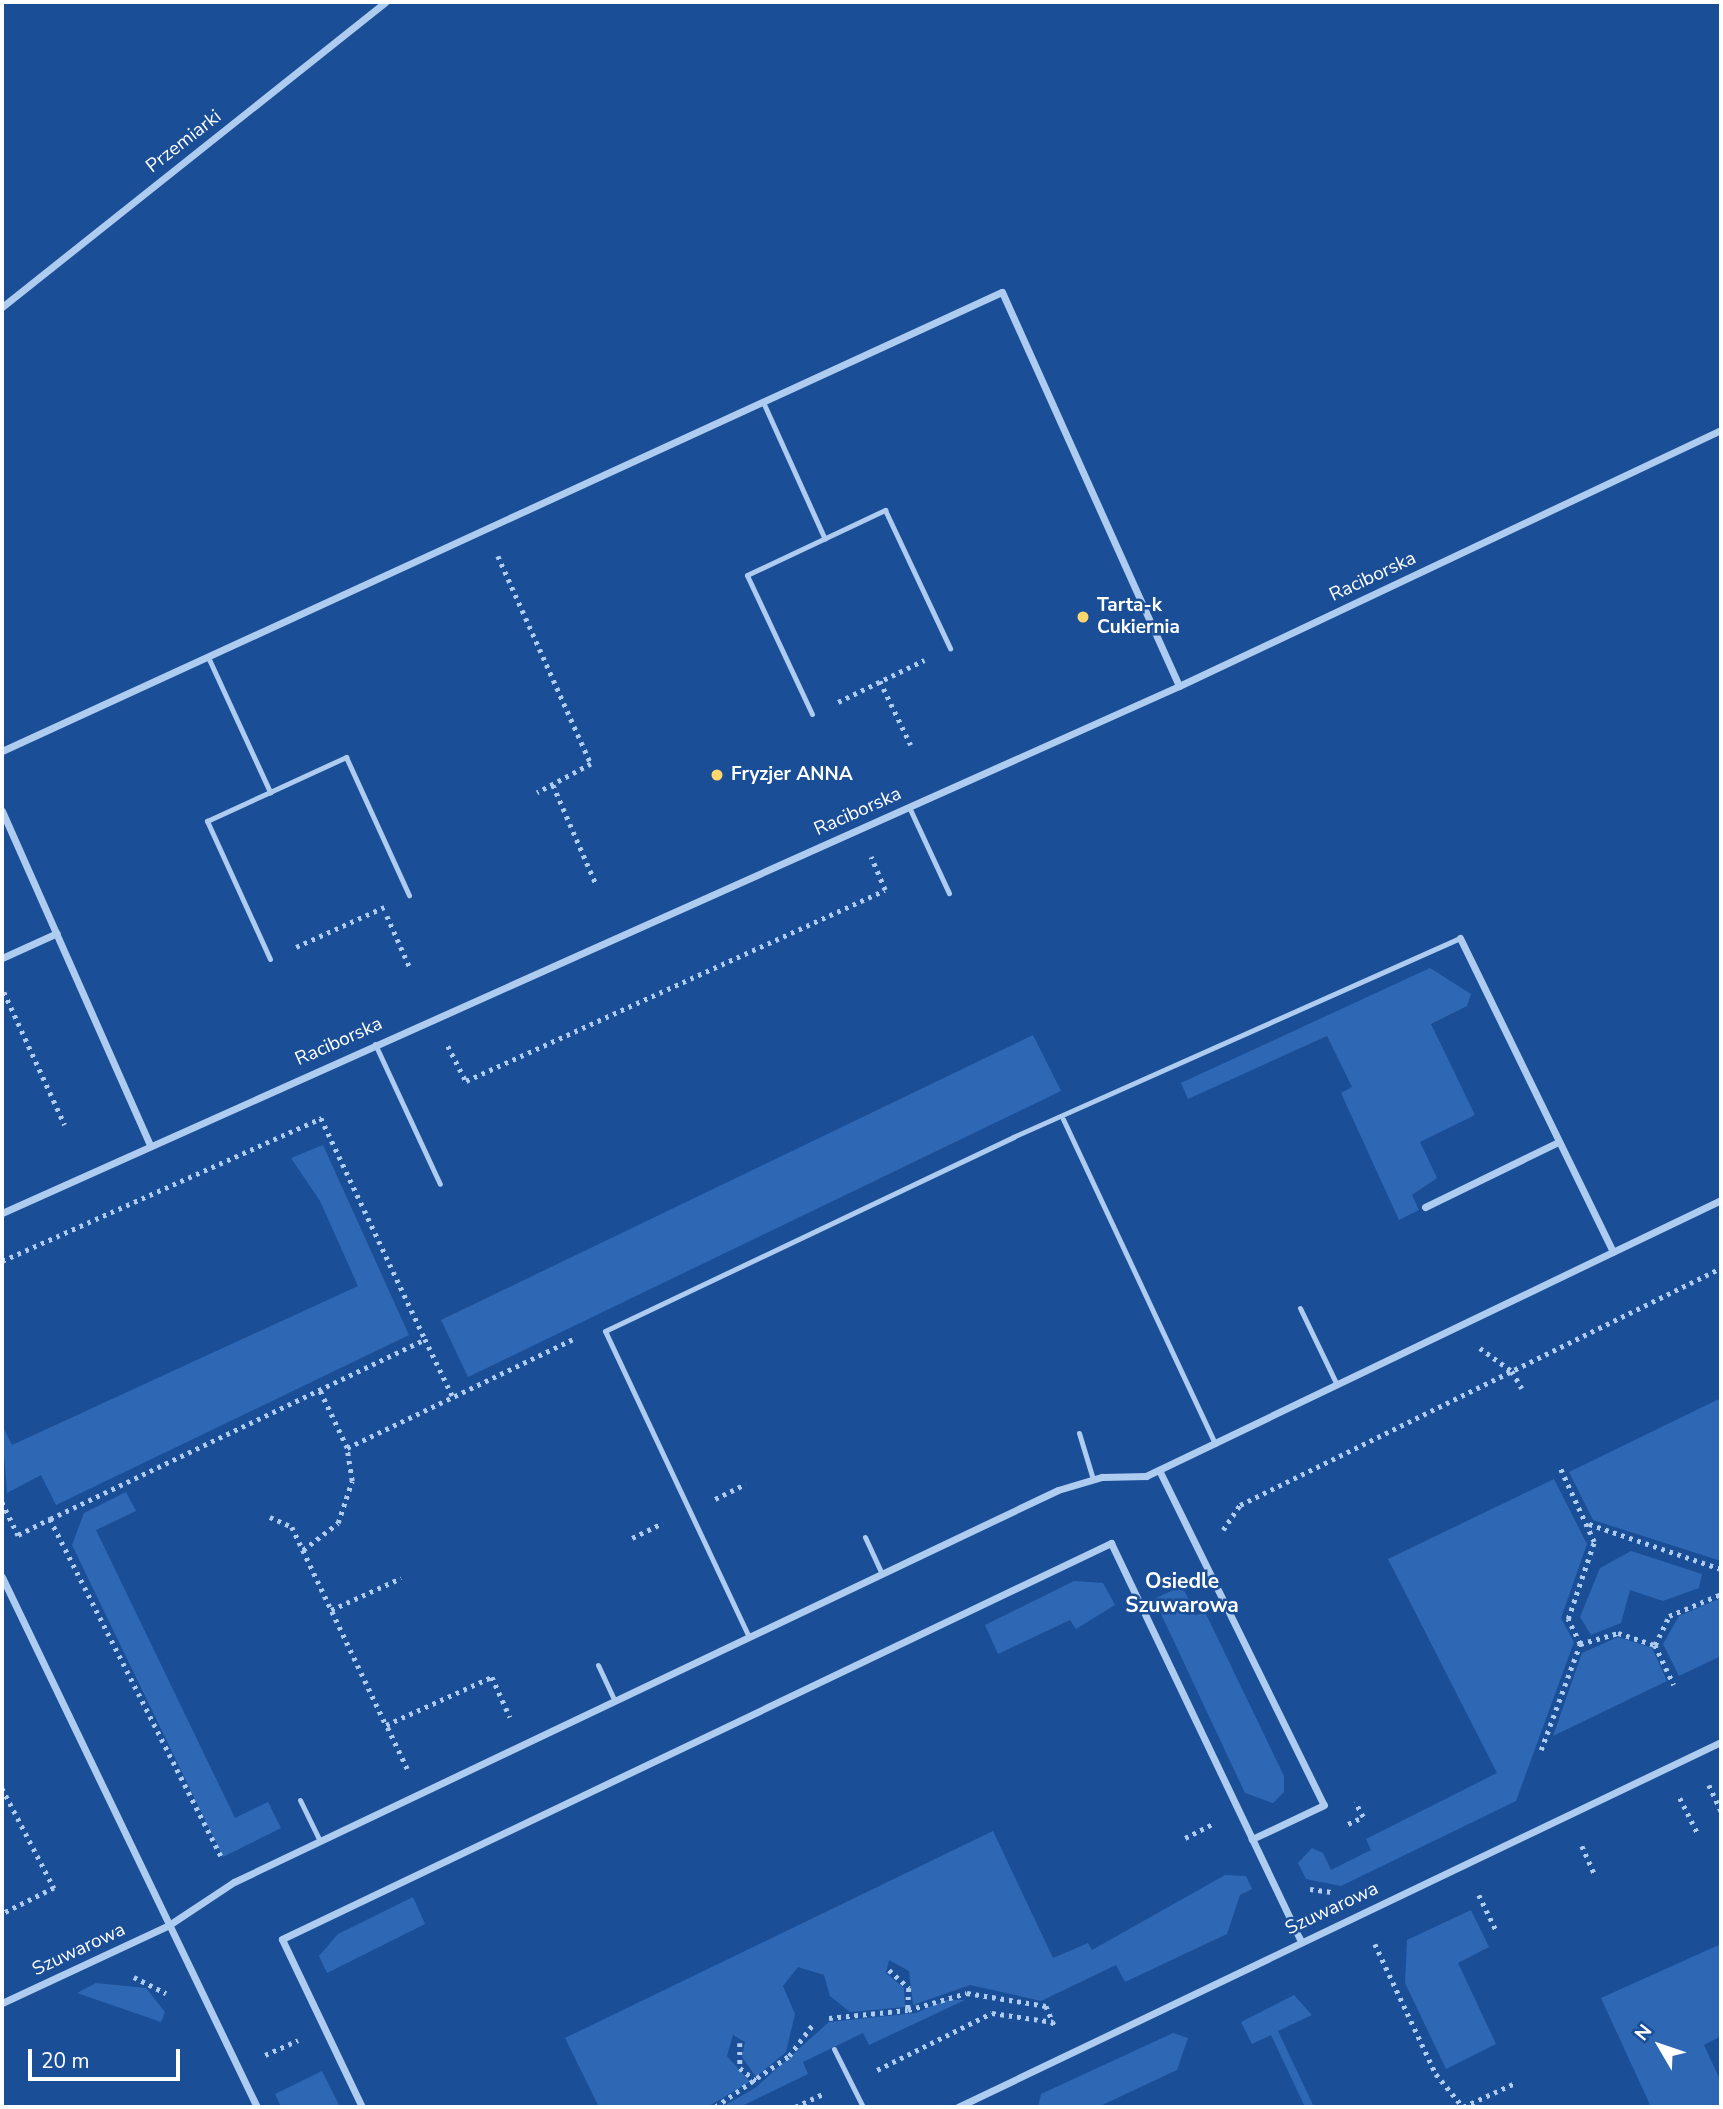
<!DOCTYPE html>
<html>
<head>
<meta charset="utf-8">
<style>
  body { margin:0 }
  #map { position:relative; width:1723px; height:2109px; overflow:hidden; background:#1a4e97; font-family:"Nunito Sans",sans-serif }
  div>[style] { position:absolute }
  .green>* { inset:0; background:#2e68b4 }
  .path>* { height:4.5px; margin-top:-2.25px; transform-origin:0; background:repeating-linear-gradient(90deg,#aecbf0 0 3.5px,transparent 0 8.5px) }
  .lane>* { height:5px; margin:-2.5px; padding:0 2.5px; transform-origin:2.5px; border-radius:2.5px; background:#aecbf0 }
  .street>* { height:7px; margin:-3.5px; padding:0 3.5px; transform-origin:3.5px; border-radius:3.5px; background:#aecbf0 }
  .dots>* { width:19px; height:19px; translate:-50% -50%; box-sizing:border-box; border:4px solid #1a4e97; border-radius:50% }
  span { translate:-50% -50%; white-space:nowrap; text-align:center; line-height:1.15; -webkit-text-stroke:5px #1a4e97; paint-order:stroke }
  .street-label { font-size:19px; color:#fff }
  .poi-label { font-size:19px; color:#fff; font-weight:700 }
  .left { translate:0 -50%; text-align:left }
  .neighbourhood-label { font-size:21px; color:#fff; font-weight:700 }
  .frame { position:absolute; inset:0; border:4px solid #fff; pointer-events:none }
  .north { position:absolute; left:1625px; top:2011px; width:70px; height:70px; -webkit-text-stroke:5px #1a4e97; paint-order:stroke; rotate:309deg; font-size:19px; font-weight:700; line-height:28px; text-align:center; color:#fff }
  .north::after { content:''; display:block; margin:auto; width:24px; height:32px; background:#fff; clip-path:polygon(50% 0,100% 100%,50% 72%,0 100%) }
  .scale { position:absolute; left:28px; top:2049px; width:152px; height:32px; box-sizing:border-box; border:4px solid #fff; border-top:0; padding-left:9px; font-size:21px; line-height:24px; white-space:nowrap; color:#fff; -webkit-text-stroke:5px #1a4e97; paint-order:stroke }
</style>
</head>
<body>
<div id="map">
  <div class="green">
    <div style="clip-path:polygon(1430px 968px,1471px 994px,1467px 1006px,1431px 1024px,1475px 1115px,1420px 1142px,1437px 1178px,1412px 1195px,1419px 1210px,1399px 1220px,1341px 1093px,1352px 1087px,1327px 1036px,1188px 1099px,1181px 1083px)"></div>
    <div style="clip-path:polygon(1033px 1035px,1061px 1091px,468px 1377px,441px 1320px)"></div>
    <div style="clip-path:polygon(323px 1145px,409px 1335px,56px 1505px,41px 1475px,7px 1493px,2px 1425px,12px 1445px,358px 1286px,320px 1201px,291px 1158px)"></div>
    <div style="clip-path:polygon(1721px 1398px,1721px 1561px,1593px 1520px,1569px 1472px)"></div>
    <div style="clip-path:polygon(1554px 1479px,1587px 1544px,1561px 1618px,1574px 1642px,1516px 1801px,1341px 1886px,1306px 1879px,1298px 1863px,1312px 1848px,1323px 1853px,1331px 1870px,1371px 1850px,1366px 1839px,1497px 1773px,1388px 1559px)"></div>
    <div style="clip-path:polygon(126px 1492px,136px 1511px,96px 1530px,235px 1818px,268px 1802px,281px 1828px,223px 1857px,72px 1545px,84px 1513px)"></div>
    <div style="clip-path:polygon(1631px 1551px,1702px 1574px,1699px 1588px,1663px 1601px,1630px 1590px,1621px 1623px,1591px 1635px,1580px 1617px,1600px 1568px)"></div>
    <div style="clip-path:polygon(1074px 1581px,1103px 1583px,1115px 1605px,1076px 1629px,1070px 1620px,998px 1654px,985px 1625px)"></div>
    <div style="clip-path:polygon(1182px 1586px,1196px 1615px,1205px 1612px,1284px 1776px,1284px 1792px,1273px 1803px,1245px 1793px,1154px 1599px)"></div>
    <div style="clip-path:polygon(1721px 1598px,1721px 1656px,1679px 1676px,1663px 1644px,1679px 1616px)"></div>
    <div style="clip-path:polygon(1618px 1637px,1652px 1648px,1667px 1681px,1553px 1736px,1582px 1653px)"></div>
    <div style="clip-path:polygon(993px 1831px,1053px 1958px,1088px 1943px,1092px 1950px,1225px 1875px,1246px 1876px,1252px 1889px,1240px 1895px,1227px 1934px,1125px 1982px,1116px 1965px,1041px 2001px,970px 1985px,913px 2005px,909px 1971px,889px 1960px,886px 1973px,904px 1988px,905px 2007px,850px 2012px,830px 1996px,824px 1975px,798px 1967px,783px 1986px,795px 2014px,786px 2052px,756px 2077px,742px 2057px,745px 2042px,733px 2035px,727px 2056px,750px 2082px,707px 2107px,599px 2107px,565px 2038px)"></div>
    <div style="clip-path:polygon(413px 1897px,425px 1924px,327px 1973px,319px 1956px,338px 1934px)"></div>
    <div style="clip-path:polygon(1471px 1910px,1489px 1947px,1458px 1963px,1496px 2044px,1446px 2069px,1405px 1983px,1407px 1940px)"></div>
    <div style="clip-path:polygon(1721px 1944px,1721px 2036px,1704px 2045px,1721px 2082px,1721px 2107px,1651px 2107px,1601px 1998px)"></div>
    <div style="clip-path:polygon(96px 1983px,146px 1988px,165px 2012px,161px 2022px,77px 1993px)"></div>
    <div style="clip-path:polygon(1294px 1995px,1312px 2015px,1278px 2031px,1314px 2107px,1305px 2107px,1271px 2035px,1252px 2044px,1241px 2022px)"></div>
    <div style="clip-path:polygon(946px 2000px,965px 2000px,869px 2045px,863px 2033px,803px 2062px,808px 2074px,740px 2107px,722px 2107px,755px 2088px,829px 2022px,916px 2013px)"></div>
    <div style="clip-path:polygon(1173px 2033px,1188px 2038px,1177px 2070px,1098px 2107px,1038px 2107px,1041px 2094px)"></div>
    <div style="clip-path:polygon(322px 2071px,340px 2107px,281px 2107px,275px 2094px)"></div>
  </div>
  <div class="path">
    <div style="left:498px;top:556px;width:228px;rotate:65.9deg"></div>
    <div style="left:591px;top:764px;width:61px;rotate:151.8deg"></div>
    <div style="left:880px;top:681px;width:71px;rotate:64.2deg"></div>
    <div style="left:838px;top:702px;width:96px;rotate:-26deg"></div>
    <div style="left:553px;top:785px;width:110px;rotate:66.5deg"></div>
    <div style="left:387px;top:916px;width:59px;rotate:66deg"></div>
    <div style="left:296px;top:947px;width:97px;rotate:-24.4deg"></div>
    <div style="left:4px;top:992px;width:146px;rotate:65.4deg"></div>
    <div style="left:448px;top:1046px;width:39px;rotate:63deg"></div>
    <div style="left:466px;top:1081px;width:460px;rotate:-24.5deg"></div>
    <div style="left:885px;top:890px;width:36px;rotate:-113deg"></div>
    <div style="left:2px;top:1261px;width:350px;rotate:-24.1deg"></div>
    <div style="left:321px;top:1118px;width:244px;rotate:64.8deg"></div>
    <div style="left:1480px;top:1348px;width:39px;rotate:36deg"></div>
    <div style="left:1512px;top:1371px;width:20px;rotate:60deg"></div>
    <div style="left:347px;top:1448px;width:254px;rotate:-25.7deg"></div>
    <div style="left:715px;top:1499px;width:34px;rotate:-26deg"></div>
    <div style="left:2px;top:1502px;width:37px;rotate:64deg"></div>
    <div style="left:18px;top:1535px;width:36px;rotate:-27deg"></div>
    <div style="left:50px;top:1519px;width:378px;rotate:63.1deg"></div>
    <div style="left:270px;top:1517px;width:24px;rotate:24deg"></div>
    <div style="left:292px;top:1527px;width:219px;rotate:64.6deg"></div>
    <div style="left:50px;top:1519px;width:416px;rotate:-25.6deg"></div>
    <div style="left:425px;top:1339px;width:64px;rotate:64.2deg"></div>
    <div style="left:1589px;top:1524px;width:139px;rotate:18.8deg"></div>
    <div style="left:1223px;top:1530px;width:30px;rotate:-56deg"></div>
    <div style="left:1240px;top:1505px;width:536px;rotate:-26.23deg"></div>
    <div style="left:632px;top:1538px;width:34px;rotate:-26deg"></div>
    <div style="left:303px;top:1550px;width:44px;rotate:-37.6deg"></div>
    <div style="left:338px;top:1523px;width:44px;rotate:-71.6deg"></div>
    <div style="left:352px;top:1481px;width:33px;rotate:-99deg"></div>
    <div style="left:347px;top:1448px;width:65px;rotate:-115.4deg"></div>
    <div style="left:331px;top:1610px;width:77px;rotate:-24.6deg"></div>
    <div style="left:1580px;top:1644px;width:40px;rotate:-16deg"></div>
    <div style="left:1618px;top:1633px;width:39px;rotate:18deg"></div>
    <div style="left:1655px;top:1645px;width:32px;rotate:-64deg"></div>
    <div style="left:1669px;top:1616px;width:56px;rotate:-22.9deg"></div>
    <div style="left:1655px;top:1645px;width:44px;rotate:64.6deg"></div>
    <div style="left:1541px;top:1750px;width:113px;rotate:-69.8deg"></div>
    <div style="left:1580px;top:1644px;width:28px;rotate:-116deg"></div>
    <div style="left:1568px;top:1619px;width:81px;rotate:-71.3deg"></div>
    <div style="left:1594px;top:1542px;width:84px;rotate:-114.7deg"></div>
    <div style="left:407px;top:1769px;width:49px;rotate:-115.5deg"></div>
    <div style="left:386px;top:1725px;width:116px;rotate:-24.4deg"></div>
    <div style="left:492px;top:1677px;width:44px;rotate:65.8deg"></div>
    <div style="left:1709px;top:1785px;width:29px;rotate:65deg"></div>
    <div style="left:2px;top:1788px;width:113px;rotate:62.5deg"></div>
    <div style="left:54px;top:1888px;width:58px;rotate:153.4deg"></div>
    <div style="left:1680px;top:1798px;width:42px;rotate:63.4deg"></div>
    <div style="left:1348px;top:1824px;width:17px;rotate:-25deg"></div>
    <div style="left:1363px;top:1817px;width:17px;rotate:-118deg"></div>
    <div style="left:1185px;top:1838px;width:30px;rotate:-27deg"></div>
    <div style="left:1582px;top:1846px;width:32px;rotate:66deg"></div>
    <div style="left:1310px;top:1889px;width:22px;rotate:8deg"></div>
    <div style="left:1479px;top:1895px;width:41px;rotate:64.1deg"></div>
    <div style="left:1375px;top:1944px;width:144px;rotate:64.9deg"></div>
    <div style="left:1436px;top:2074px;width:43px;rotate:50.7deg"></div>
    <div style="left:1463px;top:2107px;width:55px;rotate:-24.7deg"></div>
    <div style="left:889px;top:1970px;width:27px;rotate:42deg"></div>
    <div style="left:909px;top:1988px;width:22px;rotate:93deg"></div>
    <div style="left:134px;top:1977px;width:36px;rotate:27deg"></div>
    <div style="left:829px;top:2018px;width:79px;rotate:-5.8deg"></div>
    <div style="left:908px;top:2010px;width:61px;rotate:-16.1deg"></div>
    <div style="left:967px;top:1993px;width:80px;rotate:9.3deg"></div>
    <div style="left:1046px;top:2006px;width:25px;rotate:67deg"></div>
    <div style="left:740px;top:2043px;width:25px;rotate:90deg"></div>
    <div style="left:740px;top:2068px;width:22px;rotate:39deg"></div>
    <div style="left:265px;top:2055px;width:36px;rotate:-24deg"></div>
    <div style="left:877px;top:2070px;width:128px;rotate:-26.4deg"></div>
    <div style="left:992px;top:2013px;width:62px;rotate:8.4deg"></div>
    <div style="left:715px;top:2107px;width:90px;rotate:-34.6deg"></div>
    <div style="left:789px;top:2056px;width:38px;rotate:-53deg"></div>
    <div style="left:795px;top:2107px;width:31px;rotate:-25deg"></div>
  </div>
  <div class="lane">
    <div style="left:763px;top:402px;width:150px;rotate:65.7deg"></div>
    <div style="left:208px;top:657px;width:149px;rotate:65.3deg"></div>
    <div style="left:812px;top:714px;width:153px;rotate:-115.1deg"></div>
    <div style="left:747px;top:575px;width:153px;rotate:-25.2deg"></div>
    <div style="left:885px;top:510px;width:153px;rotate:64.8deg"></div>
    <div style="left:909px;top:807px;width:95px;rotate:65.1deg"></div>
    <div style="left:270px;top:959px;width:152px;rotate:-114.5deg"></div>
    <div style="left:207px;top:821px;width:69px;rotate:-24.7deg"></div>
    <div style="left:270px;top:792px;width:84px;rotate:-24.7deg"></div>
    <div style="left:346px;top:757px;width:152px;rotate:65.5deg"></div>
    <div style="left:375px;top:1044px;width:154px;rotate:65.1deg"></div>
    <div style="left:1063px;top:1119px;width:359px;rotate:64.9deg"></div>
    <div style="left:1300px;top:1308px;width:85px;rotate:64.3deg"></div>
    <div style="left:1079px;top:1433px;width:48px;rotate:73.1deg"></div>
    <div style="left:865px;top:1537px;width:41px;rotate:65.3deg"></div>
    <div style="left:749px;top:1637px;width:338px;rotate:-115.2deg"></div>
    <div style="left:605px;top:1331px;width:452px;rotate:-25.4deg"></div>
    <div style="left:1013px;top:1137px;width:489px;rotate:-24deg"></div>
    <div style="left:598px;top:1665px;width:40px;rotate:65deg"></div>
    <div style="left:300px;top:1800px;width:46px;rotate:64deg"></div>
    <div style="left:834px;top:2049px;width:65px;rotate:63.4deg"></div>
  </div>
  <div class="street">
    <div style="left:2px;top:307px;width:490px;rotate:-38.5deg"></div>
    <div style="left:2px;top:751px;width:1100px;rotate:-24.66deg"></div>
    <div style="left:1002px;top:292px;width:432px;rotate:65.8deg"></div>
    <div style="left:2px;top:811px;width:363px;rotate:66.1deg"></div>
    <div style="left:1460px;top:938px;width:349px;rotate:64deg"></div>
    <div style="left:2px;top:958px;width:60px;rotate:-24.4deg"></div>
    <div style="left:1425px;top:1207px;width:148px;rotate:-26deg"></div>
    <div style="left:2px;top:1213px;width:1290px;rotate:-24.12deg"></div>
    <div style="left:1179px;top:686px;width:599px;rotate:-25.28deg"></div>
    <div style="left:1159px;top:1470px;width:373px;rotate:63.8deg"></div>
    <div style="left:1324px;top:1805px;width:80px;rotate:154.7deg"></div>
    <div style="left:2px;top:1577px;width:588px;rotate:64.31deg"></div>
    <div style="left:2px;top:2003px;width:184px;rotate:-25deg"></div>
    <div style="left:169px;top:1925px;width:78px;rotate:-33.5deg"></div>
    <div style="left:234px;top:1882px;width:912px;rotate:-25.44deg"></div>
    <div style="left:1058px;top:1490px;width:46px;rotate:-16.5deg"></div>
    <div style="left:1102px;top:1477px;width:44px;rotate:-1.3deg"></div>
    <div style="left:1146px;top:1476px;width:638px;rotate:-25.64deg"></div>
    <div style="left:362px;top:2107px;width:186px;rotate:-115.5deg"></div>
    <div style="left:282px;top:1939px;width:919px;rotate:-25.53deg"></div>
    <div style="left:1111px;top:1543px;width:442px;rotate:64.5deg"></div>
    <div style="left:958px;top:2107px;width:846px;rotate:-25.57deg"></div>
  </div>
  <div class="dots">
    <div style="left:1083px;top:617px;background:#ffd76d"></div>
    <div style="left:717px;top:775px;background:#ffd76d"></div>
  </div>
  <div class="street-label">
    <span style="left:184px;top:142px;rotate:-38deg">Przemiarki</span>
    <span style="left:1373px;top:577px;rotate:-25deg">Raciborska</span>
    <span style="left:858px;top:812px;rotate:-24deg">Raciborska</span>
    <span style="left:339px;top:1042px;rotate:-24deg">Raciborska</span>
    <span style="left:1332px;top:1909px;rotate:-25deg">Szuwarowa</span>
    <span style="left:79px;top:1950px;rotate:-25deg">Szuwarowa</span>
  </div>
  <div class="poi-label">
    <span class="left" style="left:1097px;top:617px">Tarta-k<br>Cukiernia</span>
    <span class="left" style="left:731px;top:775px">Fryzjer ANNA</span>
  </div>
  <div class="neighbourhood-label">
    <span style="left:1182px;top:1593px">Osiedle<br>Szuwarowa</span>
  </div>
  <div class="frame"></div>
  <div class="north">N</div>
  <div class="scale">20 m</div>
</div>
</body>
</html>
